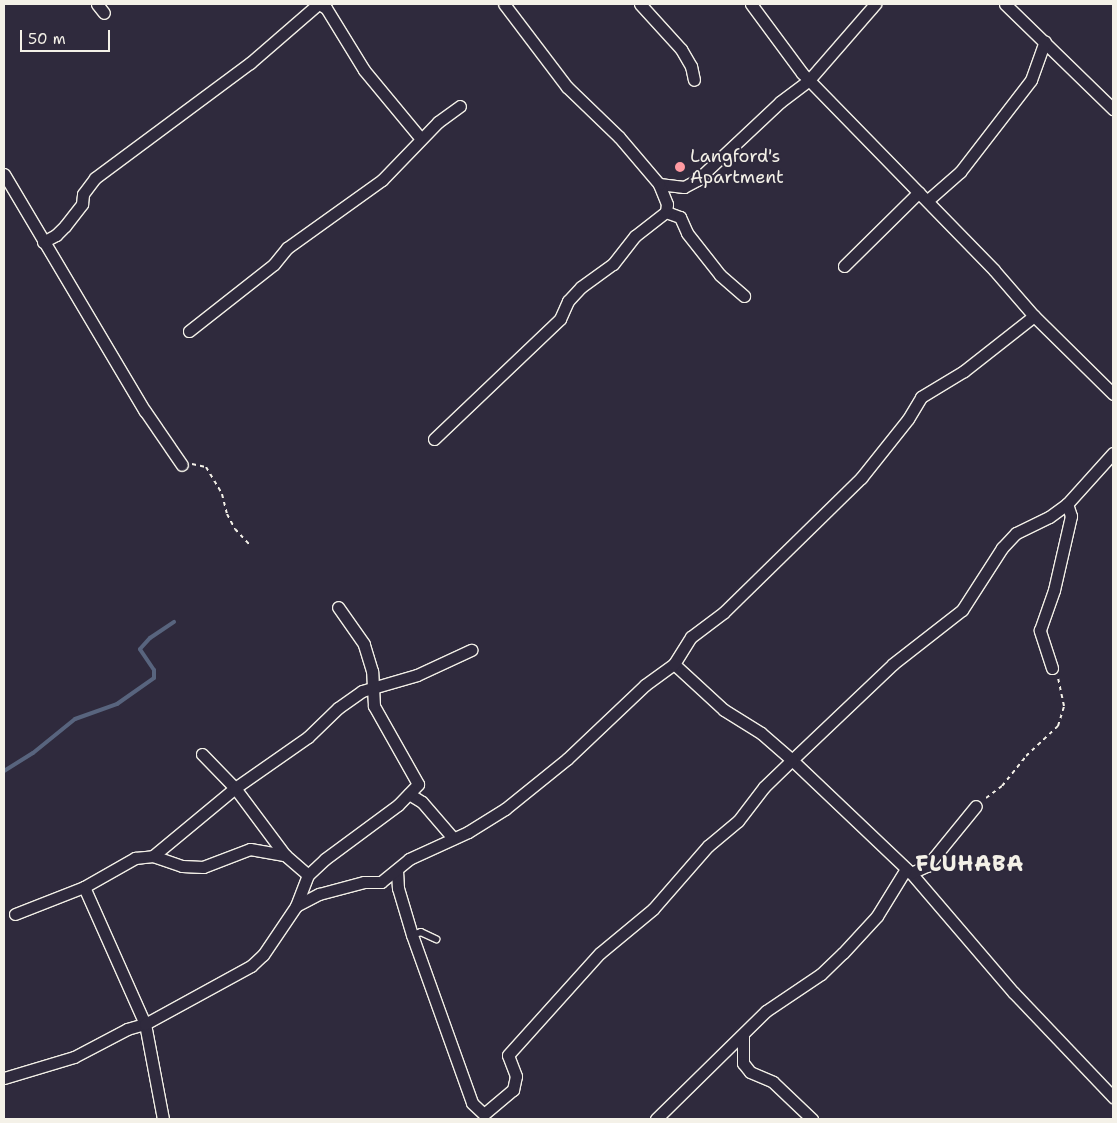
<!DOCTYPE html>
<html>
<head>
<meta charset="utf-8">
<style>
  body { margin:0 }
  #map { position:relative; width:1117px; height:1123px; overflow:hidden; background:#2f2a3d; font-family:"Shantell Sans",sans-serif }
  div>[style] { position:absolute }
  .stream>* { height:4px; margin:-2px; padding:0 2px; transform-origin:2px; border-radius:2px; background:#58647e }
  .path>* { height:2px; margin-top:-1px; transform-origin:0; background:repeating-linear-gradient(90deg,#f4f1e8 0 4px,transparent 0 8px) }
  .roads { filter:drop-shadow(1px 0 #f4f1e8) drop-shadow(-1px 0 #f4f1e8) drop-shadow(0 1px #f4f1e8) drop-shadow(0 -1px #f4f1e8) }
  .lane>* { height:5.5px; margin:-2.75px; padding:0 2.75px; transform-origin:2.75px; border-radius:2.75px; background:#2f2a3d }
  .street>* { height:11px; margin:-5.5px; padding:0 5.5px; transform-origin:5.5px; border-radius:5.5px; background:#2f2a3d }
  .dots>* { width:14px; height:14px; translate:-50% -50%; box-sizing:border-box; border:2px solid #2f2a3d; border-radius:50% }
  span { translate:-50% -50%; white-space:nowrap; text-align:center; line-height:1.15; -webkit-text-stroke:4px #2f2a3d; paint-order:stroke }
  .poi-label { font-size:18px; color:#f4f1e8 }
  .left { translate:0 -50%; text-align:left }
  .district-label { font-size:22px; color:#f4f1e8; font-weight:700; letter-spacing:1px }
  .frame { position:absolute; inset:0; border:5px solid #f4f1e8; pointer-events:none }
  .scale { position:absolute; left:20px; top:30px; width:90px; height:22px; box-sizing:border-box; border:2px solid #f4f1e8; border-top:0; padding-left:6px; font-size:15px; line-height:18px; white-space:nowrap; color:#f4f1e8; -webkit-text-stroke:4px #2f2a3d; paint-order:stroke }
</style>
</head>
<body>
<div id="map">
  <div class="stream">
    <div style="left:4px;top:771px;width:34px;rotate:-32deg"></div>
    <div style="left:33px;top:753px;width:54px;rotate:-39deg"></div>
    <div style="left:75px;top:719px;width:45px;rotate:-19.7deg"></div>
    <div style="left:117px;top:704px;width:45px;rotate:-35.1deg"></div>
    <div style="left:154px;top:678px;width:8px;rotate:-90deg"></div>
    <div style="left:154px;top:670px;width:25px;rotate:-124deg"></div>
    <div style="left:140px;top:649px;width:15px;rotate:-48deg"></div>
    <div style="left:150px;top:638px;width:29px;rotate:-34deg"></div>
  </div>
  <div class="path">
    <div style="left:192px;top:464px;width:14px;rotate:12deg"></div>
    <div style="left:206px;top:467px;width:31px;rotate:59deg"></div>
    <div style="left:222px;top:494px;width:21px;rotate:76deg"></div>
    <div style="left:227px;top:514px;width:17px;rotate:62deg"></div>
    <div style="left:235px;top:529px;width:22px;rotate:47deg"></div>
    <div style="left:986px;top:798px;width:20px;rotate:-37deg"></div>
    <div style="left:1002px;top:786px;width:38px;rotate:-51deg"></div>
    <div style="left:1026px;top:756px;width:44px;rotate:-43.2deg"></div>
    <div style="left:1058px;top:726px;width:21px;rotate:-73deg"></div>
    <div style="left:1064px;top:706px;width:29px;rotate:-102deg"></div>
  </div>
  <div class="roads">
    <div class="lane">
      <div style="left:412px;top:935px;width:9px;rotate:-18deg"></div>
      <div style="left:421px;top:932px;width:17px;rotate:25deg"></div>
    </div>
    <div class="street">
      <div style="left:97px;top:4px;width:11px;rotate:52deg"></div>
      <div style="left:319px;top:4px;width:8px;rotate:30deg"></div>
      <div style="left:326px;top:8px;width:73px;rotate:58.5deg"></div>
      <div style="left:364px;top:70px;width:89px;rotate:50.4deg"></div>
      <div style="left:640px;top:4px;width:61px;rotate:47.7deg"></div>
      <div style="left:681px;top:49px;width:20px;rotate:60deg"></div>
      <div style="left:691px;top:66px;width:14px;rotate:78deg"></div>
      <div style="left:751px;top:4px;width:86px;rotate:53.5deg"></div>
      <div style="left:802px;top:73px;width:275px;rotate:45.7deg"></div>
      <div style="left:994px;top:270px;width:61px;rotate:49deg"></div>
      <div style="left:1034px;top:316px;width:111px;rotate:44.6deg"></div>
      <div style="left:1005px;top:4px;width:151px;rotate:44.2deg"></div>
      <div style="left:4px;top:174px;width:276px;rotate:59.3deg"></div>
      <div style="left:145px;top:411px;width:65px;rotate:55.6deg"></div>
      <div style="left:659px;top:184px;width:25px;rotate:7deg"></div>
      <div style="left:684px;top:187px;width:15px;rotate:-28deg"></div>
      <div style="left:697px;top:180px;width:114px;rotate:-43.2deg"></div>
      <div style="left:780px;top:102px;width:36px;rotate:-37deg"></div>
      <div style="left:809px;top:80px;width:101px;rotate:-49deg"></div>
      <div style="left:928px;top:200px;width:43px;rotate:-41.2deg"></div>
      <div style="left:960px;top:172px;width:116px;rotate:-52.3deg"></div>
      <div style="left:1031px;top:80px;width:41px;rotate:-70.3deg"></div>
      <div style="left:666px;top:212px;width:15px;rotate:20deg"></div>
      <div style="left:680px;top:217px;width:17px;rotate:66deg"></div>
      <div style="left:687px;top:233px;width:53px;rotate:51.8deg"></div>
      <div style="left:720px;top:275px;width:32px;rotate:41deg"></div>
      <div style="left:43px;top:242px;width:15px;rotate:-28deg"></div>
      <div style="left:56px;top:235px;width:13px;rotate:-45deg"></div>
      <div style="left:65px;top:226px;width:28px;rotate:-52deg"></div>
      <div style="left:82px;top:204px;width:10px;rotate:-84deg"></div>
      <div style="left:83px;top:194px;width:20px;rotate:-53deg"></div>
      <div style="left:95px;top:178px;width:193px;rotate:-36.6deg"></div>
      <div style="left:250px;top:63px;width:90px;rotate:-40.9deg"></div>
      <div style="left:844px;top:266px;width:105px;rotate:-44.6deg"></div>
      <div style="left:189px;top:331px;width:108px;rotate:-38.2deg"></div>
      <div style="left:274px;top:264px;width:21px;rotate:-51deg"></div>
      <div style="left:287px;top:248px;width:117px;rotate:-35.6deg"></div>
      <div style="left:382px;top:180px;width:81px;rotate:-46deg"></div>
      <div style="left:438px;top:122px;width:27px;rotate:-36deg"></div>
      <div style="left:434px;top:439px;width:174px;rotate:-43.6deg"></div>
      <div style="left:560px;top:319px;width:20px;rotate:-66deg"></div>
      <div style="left:568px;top:301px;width:19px;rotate:-47deg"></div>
      <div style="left:581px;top:287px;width:39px;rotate:-36deg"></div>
      <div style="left:613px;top:264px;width:36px;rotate:-52deg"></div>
      <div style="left:635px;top:236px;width:39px;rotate:-38deg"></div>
      <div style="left:666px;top:212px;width:8px;rotate:-83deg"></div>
      <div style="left:667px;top:204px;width:22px;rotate:-112deg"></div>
      <div style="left:659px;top:184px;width:62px;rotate:-130.4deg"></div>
      <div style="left:619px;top:137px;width:72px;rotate:-136.1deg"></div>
      <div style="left:567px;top:87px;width:104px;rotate:-127.2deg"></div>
      <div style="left:1113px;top:453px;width:69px;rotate:132deg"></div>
      <div style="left:1067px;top:504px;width:22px;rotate:144deg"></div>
      <div style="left:1049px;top:517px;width:37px;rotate:154deg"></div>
      <div style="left:1016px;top:533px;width:21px;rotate:133deg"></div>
      <div style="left:1002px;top:548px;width:74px;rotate:122.8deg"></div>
      <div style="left:962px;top:610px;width:88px;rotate:142deg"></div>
      <div style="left:893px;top:664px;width:139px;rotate:136.5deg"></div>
      <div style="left:792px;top:760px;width:164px;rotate:43.5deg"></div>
      <div style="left:911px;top:873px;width:158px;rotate:49.4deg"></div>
      <div style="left:1014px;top:993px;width:144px;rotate:46.4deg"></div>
      <div style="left:1052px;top:668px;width:40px;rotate:-108deg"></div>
      <div style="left:1040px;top:630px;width:42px;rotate:-70.7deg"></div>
      <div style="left:1054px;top:590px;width:76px;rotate:-77.1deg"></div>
      <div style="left:1071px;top:516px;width:13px;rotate:-108deg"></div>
      <div style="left:202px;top:754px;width:47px;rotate:45.9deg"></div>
      <div style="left:235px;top:788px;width:84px;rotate:53.3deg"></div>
      <div style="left:285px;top:855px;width:30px;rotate:41deg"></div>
      <div style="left:409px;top:794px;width:15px;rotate:32deg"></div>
      <div style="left:422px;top:802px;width:48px;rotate:49.3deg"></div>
      <div style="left:153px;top:856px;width:107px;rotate:-39.7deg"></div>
      <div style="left:235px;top:788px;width:89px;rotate:-34.9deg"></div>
      <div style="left:308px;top:737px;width:42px;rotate:-44deg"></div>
      <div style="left:338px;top:708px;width:29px;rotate:-35deg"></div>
      <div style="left:362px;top:691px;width:57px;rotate:-16.2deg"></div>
      <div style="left:417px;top:675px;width:60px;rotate:-24.8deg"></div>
      <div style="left:397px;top:870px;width:18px;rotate:87deg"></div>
      <div style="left:398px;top:888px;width:49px;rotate:73.4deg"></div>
      <div style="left:412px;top:935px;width:178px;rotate:70.3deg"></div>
      <div style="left:472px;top:1103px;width:16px;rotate:43deg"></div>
      <div style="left:484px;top:1114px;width:38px;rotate:-40deg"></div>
      <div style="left:513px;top:1090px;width:14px;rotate:-78deg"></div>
      <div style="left:516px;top:1076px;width:22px;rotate:-111deg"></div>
      <div style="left:508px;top:1055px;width:137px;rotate:-48deg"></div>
      <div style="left:600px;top:953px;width:69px;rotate:-39.7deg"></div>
      <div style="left:653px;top:909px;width:84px;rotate:-48.9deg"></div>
      <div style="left:708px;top:846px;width:39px;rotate:-40deg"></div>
      <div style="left:738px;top:821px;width:43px;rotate:-52.6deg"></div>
      <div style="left:764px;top:787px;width:39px;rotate:-44deg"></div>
      <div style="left:792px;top:760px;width:41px;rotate:-138.9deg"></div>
      <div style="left:761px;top:733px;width:44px;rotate:-148.1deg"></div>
      <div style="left:724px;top:710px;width:68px;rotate:-137.4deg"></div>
      <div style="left:911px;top:873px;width:17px;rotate:-24deg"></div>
      <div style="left:927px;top:866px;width:77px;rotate:-50.8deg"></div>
      <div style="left:296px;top:906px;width:33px;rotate:-69deg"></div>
      <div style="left:308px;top:875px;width:23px;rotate:-43deg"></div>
      <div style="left:325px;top:859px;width:91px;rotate:-36.5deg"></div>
      <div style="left:398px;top:805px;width:29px;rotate:-46deg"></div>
      <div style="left:418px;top:784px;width:90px;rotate:-119.4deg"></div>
      <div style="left:374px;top:706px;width:35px;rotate:-93deg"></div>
      <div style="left:372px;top:671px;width:28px;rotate:-107deg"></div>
      <div style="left:364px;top:644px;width:45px;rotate:-125.1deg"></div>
      <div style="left:15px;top:914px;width:74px;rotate:-21.4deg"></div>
      <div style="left:84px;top:887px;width:59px;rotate:-29.6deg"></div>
      <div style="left:135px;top:858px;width:18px;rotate:-6deg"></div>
      <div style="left:153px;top:856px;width:31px;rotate:19deg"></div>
      <div style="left:182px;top:866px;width:21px;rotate:3deg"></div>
      <div style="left:203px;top:867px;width:50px;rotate:-21deg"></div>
      <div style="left:250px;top:849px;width:36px;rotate:10deg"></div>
      <div style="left:743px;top:1035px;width:28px;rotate:90deg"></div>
      <div style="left:743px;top:1063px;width:11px;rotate:52deg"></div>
      <div style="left:750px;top:1072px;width:25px;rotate:23deg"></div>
      <div style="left:773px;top:1082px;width:54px;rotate:43.5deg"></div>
      <div style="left:4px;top:1078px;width:73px;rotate:-16.7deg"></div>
      <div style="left:74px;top:1057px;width:60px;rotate:-27.8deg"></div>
      <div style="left:127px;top:1029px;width:19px;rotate:-16deg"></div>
      <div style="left:145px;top:1024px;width:150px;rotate:-114deg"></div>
      <div style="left:163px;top:1119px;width:97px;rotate:-100.7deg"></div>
      <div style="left:145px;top:1024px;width:121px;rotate:-28.7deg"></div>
      <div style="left:251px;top:966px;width:16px;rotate:-43deg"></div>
      <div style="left:263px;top:955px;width:59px;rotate:-56deg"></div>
      <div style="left:296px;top:906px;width:26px;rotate:-28deg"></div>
      <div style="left:319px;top:894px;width:47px;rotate:-14.9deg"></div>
      <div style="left:364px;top:882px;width:17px"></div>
      <div style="left:381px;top:882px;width:36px;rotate:-39deg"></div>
      <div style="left:409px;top:859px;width:65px;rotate:-24.6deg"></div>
      <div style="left:468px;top:832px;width:44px;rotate:-31.9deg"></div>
      <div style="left:505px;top:809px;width:80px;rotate:-38.9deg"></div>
      <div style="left:567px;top:759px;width:108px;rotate:-43.5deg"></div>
      <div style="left:645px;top:685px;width:36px;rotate:-36deg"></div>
      <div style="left:674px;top:664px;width:32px;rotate:-58deg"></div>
      <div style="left:691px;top:637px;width:41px;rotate:-37.1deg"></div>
      <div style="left:724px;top:612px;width:192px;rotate:-44.4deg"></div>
      <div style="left:861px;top:478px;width:75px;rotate:-51.5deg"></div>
      <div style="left:908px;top:419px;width:26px;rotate:-59deg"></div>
      <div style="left:921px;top:397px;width:50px;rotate:-31.2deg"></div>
      <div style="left:964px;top:371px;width:89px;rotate:-38.2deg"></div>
      <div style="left:656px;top:1119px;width:154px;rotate:-44.5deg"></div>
      <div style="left:766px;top:1011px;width:66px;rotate:-33.9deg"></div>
      <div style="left:821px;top:974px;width:30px;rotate:-44deg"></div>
      <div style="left:843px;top:953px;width:50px;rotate:-47.4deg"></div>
      <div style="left:877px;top:916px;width:55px;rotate:-58.3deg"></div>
    </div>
  </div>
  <div class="dots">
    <div style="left:680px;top:167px;background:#ff9aa2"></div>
  </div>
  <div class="poi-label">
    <span class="left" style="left:690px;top:167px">Langford's<br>Apartment</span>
  </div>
  <div class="district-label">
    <span style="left:970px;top:864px">FLUHABA</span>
  </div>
  <div class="frame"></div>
  <div class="scale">50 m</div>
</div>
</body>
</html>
